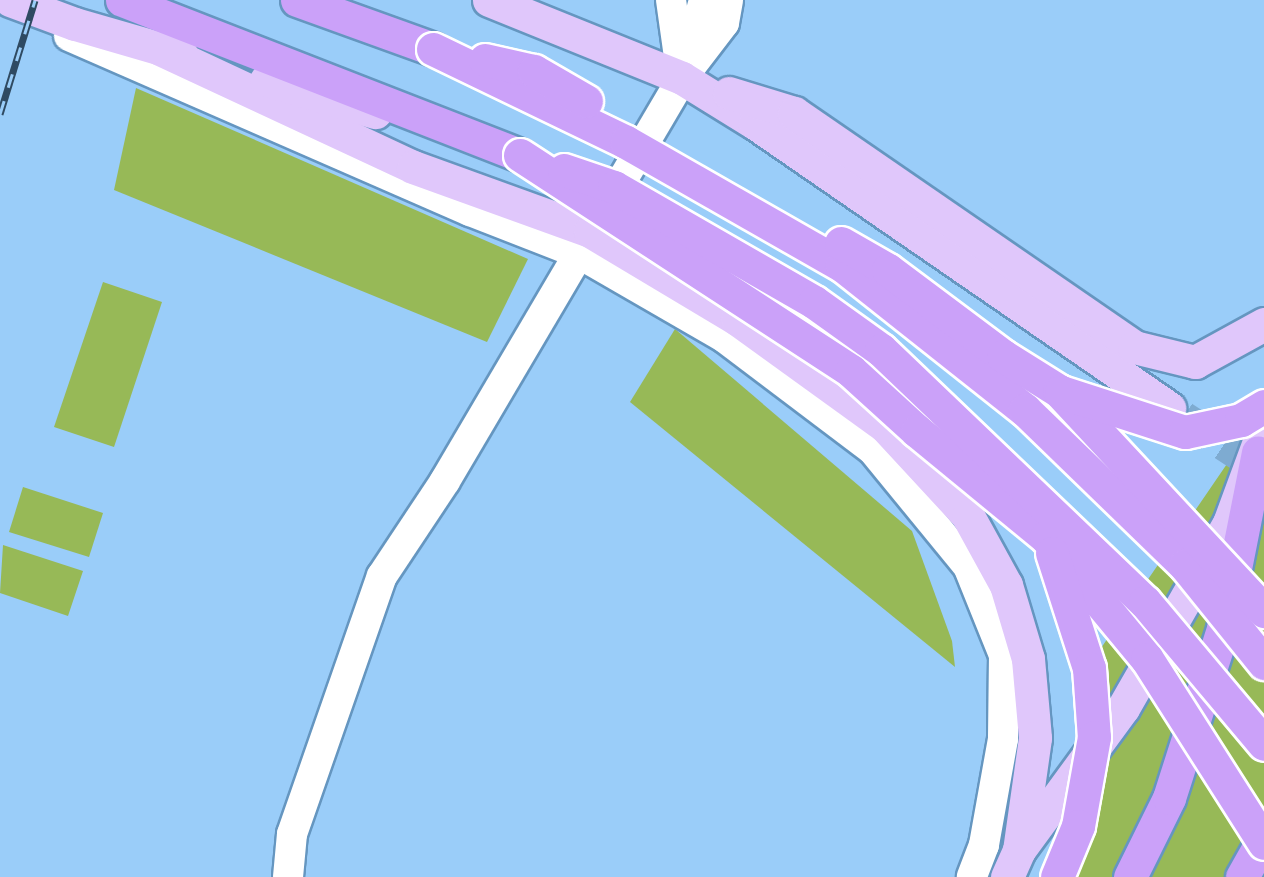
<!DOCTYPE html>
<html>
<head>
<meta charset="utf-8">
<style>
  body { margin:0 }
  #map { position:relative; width:1264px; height:877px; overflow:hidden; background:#9acdf9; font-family:Karla,sans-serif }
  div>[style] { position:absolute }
  .green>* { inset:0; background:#97b957 }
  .major-tunnel>* { height:33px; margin-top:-16.5px; transform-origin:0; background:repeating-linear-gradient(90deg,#7eabd1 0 33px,transparent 0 49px) }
  .roads { filter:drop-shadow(2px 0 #6596c0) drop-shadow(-2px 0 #6596c0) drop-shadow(0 2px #6596c0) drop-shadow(0 -2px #6596c0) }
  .minor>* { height:30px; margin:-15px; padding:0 15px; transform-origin:15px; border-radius:15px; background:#fff }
  .major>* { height:33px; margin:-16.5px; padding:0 16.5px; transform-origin:16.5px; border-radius:16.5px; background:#e0c7fb }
  .highway>* { height:33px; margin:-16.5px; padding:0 16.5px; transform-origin:16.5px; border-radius:16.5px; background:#cba1f9 }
  .rail>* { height:7px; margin-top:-3.5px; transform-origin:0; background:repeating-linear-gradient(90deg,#9acdf9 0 14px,#2f4a62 0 28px); box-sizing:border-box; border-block:2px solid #2f4a62 }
  .bridges { filter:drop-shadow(2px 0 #fff) drop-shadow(-2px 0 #fff) drop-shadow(0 2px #fff) drop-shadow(0 -2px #fff) }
  .highway-bridge>* { height:33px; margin:-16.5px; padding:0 16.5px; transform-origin:16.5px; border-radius:16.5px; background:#cba1f9 }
  span { translate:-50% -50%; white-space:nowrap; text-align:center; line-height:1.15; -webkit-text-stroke:4.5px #9acdf9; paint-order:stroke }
</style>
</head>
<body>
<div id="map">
  <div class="green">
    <div style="clip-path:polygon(136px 88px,528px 259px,487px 342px,114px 190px)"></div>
    <div style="clip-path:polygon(103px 282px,162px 302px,114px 447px,54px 427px)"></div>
    <div style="clip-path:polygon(675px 329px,912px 531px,952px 641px,955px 667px,630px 402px)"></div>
    <div style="clip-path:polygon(1264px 419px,1264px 877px,1074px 877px,1087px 849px,1107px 754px,1099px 651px,1244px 439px)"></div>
    <div style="clip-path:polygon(23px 487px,103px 513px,89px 557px,9px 532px)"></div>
    <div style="clip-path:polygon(3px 545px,83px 571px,68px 616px,0 593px)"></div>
  </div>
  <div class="major-tunnel">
    <div style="left:1183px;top:417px;width:97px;rotate:33.2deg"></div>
  </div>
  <div class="roads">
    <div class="minor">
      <div style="left:671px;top:0;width:72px;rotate:82deg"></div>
      <div style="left:69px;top:36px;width:438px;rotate:23.6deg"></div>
      <div style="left:470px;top:211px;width:116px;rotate:21.3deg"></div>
      <div style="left:578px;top:253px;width:170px;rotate:30deg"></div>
      <div style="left:725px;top:338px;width:186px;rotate:37.1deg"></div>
      <div style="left:873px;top:450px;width:150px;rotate:50.7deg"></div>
      <div style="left:968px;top:566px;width:96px;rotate:68deg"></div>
      <div style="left:1004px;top:655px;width:84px;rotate:90.7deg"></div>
      <div style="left:1003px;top:739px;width:108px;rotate:100.2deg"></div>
      <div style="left:984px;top:845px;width:34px;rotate:111deg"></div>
      <div style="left:688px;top:58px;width:60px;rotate:-74.6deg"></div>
      <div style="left:288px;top:877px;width:43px;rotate:-84.7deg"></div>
      <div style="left:292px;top:834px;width:273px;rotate:-70.8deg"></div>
      <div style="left:382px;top:576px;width:114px;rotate:-56.4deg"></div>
      <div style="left:445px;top:481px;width:468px;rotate:-59.5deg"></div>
      <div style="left:682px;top:78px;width:69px;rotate:-52.6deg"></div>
      <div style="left:724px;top:23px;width:23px;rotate:-80deg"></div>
    </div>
    <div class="major">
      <div style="left:10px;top:0;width:69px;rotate:20.3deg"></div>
      <div style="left:75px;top:24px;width:111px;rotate:16.2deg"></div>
      <div style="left:489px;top:0;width:208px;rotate:22deg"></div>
      <div style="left:682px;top:78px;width:86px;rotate:31.7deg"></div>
      <div style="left:755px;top:123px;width:503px;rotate:34.54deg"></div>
      <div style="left:160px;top:49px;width:279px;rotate:25deg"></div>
      <div style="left:413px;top:167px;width:188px;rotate:19.9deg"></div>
      <div style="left:590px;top:231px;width:171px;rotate:30.9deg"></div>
      <div style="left:737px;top:319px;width:183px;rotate:35.9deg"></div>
      <div style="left:885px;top:426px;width:122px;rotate:47.3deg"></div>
      <div style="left:968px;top:516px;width:79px;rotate:61.2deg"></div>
      <div style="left:1006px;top:585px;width:77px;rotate:73.4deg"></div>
      <div style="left:1028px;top:659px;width:79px;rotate:84.9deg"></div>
      <div style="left:1035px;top:738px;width:113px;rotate:98.1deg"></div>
      <div style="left:266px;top:80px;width:114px;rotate:16.4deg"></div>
      <div style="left:729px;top:93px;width:68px;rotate:17.1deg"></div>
      <div style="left:794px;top:113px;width:413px;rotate:34.5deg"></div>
      <div style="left:1134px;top:347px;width:63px;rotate:13.8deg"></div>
      <div style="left:1195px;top:362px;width:79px;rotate:-28.8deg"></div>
      <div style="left:1007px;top:877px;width:30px;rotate:-66deg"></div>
      <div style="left:1019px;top:850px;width:176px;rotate:-53.8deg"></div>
      <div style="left:1123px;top:708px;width:213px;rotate:-60.2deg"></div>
      <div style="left:1229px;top:523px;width:101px;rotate:-69.8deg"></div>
    </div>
    <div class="highway">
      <div style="left:122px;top:0;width:427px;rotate:21.3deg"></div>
      <div style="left:297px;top:0;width:145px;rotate:19.8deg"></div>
      <div style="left:1130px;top:877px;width:88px;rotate:-63.7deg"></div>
      <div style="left:1169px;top:798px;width:177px;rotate:-72.3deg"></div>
      <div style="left:1223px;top:629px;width:180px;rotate:-78.8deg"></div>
      <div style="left:1242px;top:877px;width:45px;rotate:-60.6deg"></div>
    </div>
  </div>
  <div class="rail">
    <div style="left:0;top:114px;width:119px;rotate:-72.9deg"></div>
  </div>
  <div class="bridges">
    <div class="highway-bridge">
      <div style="left:433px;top:49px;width:214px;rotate:25.7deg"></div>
      <div style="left:626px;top:142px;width:249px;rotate:29.7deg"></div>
      <div style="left:842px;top:265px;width:233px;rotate:38.4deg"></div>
      <div style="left:1025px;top:410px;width:223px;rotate:44.1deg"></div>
      <div style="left:1185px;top:565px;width:126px;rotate:51.1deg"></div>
      <div style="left:485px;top:60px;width:50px;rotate:12.7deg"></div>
      <div style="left:534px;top:71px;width:60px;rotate:30deg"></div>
      <div style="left:520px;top:155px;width:395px;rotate:33.1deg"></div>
      <div style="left:851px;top:371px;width:89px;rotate:42.3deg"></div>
      <div style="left:917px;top:431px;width:167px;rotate:39.4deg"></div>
      <div style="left:1046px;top:537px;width:158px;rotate:50.4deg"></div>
      <div style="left:1147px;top:659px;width:218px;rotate:57.5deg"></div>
      <div style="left:564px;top:170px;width:53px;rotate:18.8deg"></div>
      <div style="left:614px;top:187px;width:231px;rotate:29.9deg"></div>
      <div style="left:814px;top:302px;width:82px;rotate:35.6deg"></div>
      <div style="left:881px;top:350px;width:365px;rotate:43.7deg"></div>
      <div style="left:1145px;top:602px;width:185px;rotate:50deg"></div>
      <div style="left:841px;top:243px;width:54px;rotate:29.9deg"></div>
      <div style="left:888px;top:270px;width:144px;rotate:36.8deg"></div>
      <div style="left:1003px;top:356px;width:66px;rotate:32deg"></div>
      <div style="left:1059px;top:391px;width:301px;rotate:47deg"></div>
      <div style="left:1061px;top:392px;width:130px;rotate:17.9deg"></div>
      <div style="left:1185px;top:432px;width:57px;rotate:-12.1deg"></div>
      <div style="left:1241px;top:420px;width:27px;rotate:-31deg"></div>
      <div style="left:1052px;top:553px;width:121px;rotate:72.2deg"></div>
      <div style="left:1089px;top:668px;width:69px;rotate:85.9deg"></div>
      <div style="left:1094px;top:737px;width:90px;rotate:100.2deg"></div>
      <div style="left:1078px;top:826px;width:55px;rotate:112.4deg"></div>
    </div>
  </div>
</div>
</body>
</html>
